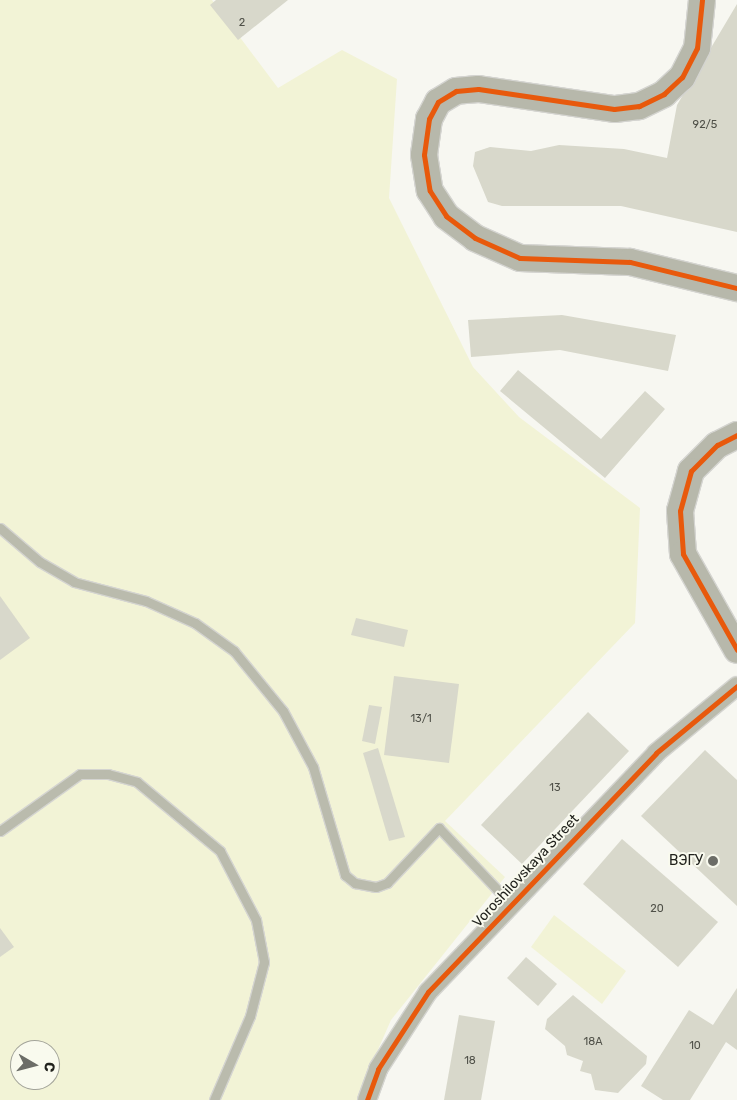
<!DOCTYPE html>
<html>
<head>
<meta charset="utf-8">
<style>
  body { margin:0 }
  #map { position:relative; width:737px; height:1100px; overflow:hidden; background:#f7f7f1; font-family:Rubik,sans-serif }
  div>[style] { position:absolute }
  .green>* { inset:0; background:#f2f3d6 }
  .building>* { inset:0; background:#d8d8cb }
  .roads { filter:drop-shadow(1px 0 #d4d4d0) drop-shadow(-1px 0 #d4d4d0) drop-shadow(0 1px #d4d4d0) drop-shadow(0 -1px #d4d4d0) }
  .lane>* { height:9px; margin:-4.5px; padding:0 4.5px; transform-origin:4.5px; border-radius:4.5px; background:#babbad }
  .street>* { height:18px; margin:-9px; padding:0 9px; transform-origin:9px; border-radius:9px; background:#babbad }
  .secondary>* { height:26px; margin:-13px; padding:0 13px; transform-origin:13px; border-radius:13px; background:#b7b8ab }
  .cycleway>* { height:5px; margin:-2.5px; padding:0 2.5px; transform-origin:2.5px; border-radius:2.5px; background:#e8590c }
  .dots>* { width:14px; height:14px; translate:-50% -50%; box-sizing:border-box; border:2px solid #f9faee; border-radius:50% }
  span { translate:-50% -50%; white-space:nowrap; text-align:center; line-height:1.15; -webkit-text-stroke:4px #f9faee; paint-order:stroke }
  .number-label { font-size:11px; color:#4f5048 }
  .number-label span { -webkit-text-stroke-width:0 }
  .poi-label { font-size:14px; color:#21221d }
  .right { translate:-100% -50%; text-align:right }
  .street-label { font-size:14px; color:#21221d }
  .north { position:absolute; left:10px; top:1040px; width:50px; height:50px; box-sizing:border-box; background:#f9faee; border:1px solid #a3a49a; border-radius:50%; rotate:98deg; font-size:14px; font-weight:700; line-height:20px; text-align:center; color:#21221d }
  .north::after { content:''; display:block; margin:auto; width:18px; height:22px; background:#6c6d67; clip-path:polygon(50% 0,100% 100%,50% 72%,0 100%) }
</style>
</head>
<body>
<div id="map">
  <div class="green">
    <div style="clip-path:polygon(evenodd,0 0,212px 0,278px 88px,342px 50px,397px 79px,389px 198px,473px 367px,519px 417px,640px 508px,635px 623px,445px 821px,505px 877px,391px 1020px,369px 1070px,364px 1100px,0 1100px,0 0,20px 1050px,50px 1050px,50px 1080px,20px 1080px,20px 1050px)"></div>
    <div style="clip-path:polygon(554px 915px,626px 971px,602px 1004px,531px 947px)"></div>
  </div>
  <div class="building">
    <div style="clip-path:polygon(216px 0,288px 0,238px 40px,210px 5px)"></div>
    <div style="clip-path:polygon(737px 4px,737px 232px,621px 206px,502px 206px,488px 202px,473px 166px,475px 152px,490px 147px,531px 151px,559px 145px,624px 149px,667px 158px,677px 105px)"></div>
    <div style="clip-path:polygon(562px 315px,676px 335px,668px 371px,560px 350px,471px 357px,468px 320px)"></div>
    <div style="clip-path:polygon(518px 370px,601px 439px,645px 391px,665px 409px,605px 478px,500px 391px)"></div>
    <div style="clip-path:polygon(0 596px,30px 638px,0 660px)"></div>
    <div style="clip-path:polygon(356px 618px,408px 630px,404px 647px,351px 635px)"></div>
    <div style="clip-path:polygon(394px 676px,459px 684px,449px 763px,384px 755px)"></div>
    <div style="clip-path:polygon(369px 705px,382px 707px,375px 744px,362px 741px)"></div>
    <div style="clip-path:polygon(588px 712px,629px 751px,522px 864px,481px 825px)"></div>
    <div style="clip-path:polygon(378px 748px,405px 837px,389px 841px,363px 753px)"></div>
    <div style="clip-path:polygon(705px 750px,737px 780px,737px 906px,641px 816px)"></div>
    <div style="clip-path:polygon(622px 839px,718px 922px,678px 967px,583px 884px)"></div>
    <div style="clip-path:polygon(0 928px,14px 947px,0 957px)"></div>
    <div style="clip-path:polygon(526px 957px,557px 984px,538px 1006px,507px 978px)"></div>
    <div style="clip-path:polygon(737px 988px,737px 1050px,726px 1042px,690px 1100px,663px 1100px,641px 1086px,689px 1010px,713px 1025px)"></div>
    <div style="clip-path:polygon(573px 995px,647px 1056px,646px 1064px,618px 1093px,595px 1090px,591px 1074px,580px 1071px,583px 1061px,567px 1055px,565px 1046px,545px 1029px,547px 1019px)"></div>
    <div style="clip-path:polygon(459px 1015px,495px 1021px,481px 1100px,444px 1100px)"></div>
  </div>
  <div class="roads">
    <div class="lane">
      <div style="left:0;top:528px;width:52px;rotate:40.4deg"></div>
      <div style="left:40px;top:562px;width:39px;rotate:30deg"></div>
      <div style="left:74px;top:582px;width:74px;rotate:14.8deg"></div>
      <div style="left:146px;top:601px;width:54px;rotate:24.2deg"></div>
      <div style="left:195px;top:623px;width:48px;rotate:35.7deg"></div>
      <div style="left:234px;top:651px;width:77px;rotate:50.8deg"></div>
      <div style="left:283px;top:711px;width:64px;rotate:61.8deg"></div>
      <div style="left:313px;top:767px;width:113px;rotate:73.5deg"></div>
      <div style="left:345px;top:875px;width:13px;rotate:39deg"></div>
      <div style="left:355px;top:883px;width:21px;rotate:11deg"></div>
      <div style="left:376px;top:887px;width:12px;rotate:-20deg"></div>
      <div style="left:387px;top:883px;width:76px;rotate:-46.6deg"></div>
      <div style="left:439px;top:828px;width:102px;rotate:46.6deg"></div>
      <div style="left:0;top:831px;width:98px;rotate:-35.5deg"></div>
      <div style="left:80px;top:774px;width:28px"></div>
      <div style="left:108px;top:774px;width:30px;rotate:15deg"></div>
      <div style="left:137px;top:782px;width:108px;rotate:39.7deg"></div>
      <div style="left:220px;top:851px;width:78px;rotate:62.4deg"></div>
      <div style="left:256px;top:920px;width:43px;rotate:79.2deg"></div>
      <div style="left:264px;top:962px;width:56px;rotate:104.5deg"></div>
      <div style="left:250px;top:1016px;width:91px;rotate:113.2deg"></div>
    </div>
    <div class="street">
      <div style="left:367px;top:1100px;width:33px;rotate:-70deg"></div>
      <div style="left:378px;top:1069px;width:92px;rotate:-57deg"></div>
      <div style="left:428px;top:992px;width:330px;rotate:-46.3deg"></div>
      <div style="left:656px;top:753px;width:105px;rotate:-39.6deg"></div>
    </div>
    <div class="secondary">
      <div style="left:702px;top:0;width:48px;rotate:95.9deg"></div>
      <div style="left:697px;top:48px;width:33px;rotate:117deg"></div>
      <div style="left:682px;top:77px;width:25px;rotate:137deg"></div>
      <div style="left:664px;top:94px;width:28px;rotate:154deg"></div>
      <div style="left:639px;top:106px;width:25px;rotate:173deg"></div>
      <div style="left:614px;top:109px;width:137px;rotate:-171.6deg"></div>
      <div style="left:478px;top:89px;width:22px;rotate:175deg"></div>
      <div style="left:456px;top:91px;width:21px;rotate:149deg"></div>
      <div style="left:438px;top:102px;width:19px;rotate:118deg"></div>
      <div style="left:429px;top:119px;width:36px;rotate:98deg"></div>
      <div style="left:424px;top:155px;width:36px;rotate:81deg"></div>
      <div style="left:430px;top:191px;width:30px;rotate:57deg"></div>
      <div style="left:446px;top:216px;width:36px;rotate:37deg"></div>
      <div style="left:475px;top:238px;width:49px;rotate:24deg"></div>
      <div style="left:520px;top:258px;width:110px;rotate:2.1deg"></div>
      <div style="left:630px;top:262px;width:110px;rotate:13.7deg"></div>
      <div style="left:737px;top:435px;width:22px;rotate:153deg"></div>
      <div style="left:717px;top:445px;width:37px;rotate:135deg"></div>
      <div style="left:691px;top:471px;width:41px;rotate:105.4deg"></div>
      <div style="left:680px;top:511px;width:43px;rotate:86deg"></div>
      <div style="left:683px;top:554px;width:110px;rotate:60.6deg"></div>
    </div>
  </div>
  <div class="cycleway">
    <div style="left:702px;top:0;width:48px;rotate:95.9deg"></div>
    <div style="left:697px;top:48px;width:33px;rotate:117deg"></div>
    <div style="left:682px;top:77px;width:25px;rotate:137deg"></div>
    <div style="left:664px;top:94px;width:28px;rotate:154deg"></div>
    <div style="left:639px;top:106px;width:25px;rotate:173deg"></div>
    <div style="left:614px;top:109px;width:137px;rotate:-171.6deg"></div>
    <div style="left:478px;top:89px;width:22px;rotate:175deg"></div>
    <div style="left:456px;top:91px;width:21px;rotate:149deg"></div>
    <div style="left:438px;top:102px;width:19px;rotate:118deg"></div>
    <div style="left:429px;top:119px;width:36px;rotate:98deg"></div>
    <div style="left:424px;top:155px;width:36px;rotate:81deg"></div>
    <div style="left:430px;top:191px;width:30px;rotate:57deg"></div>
    <div style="left:446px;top:216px;width:36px;rotate:37deg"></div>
    <div style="left:475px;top:238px;width:49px;rotate:24deg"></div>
    <div style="left:520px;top:258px;width:110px;rotate:2.1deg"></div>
    <div style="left:630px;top:262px;width:110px;rotate:13.7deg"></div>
    <div style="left:737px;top:435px;width:22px;rotate:153deg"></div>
    <div style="left:717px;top:445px;width:37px;rotate:135deg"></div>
    <div style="left:691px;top:471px;width:41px;rotate:105.4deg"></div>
    <div style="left:680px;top:511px;width:43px;rotate:86deg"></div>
    <div style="left:683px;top:554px;width:110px;rotate:60.6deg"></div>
    <div style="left:367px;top:1100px;width:33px;rotate:-70deg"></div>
    <div style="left:378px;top:1069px;width:92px;rotate:-57deg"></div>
    <div style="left:428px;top:992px;width:330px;rotate:-46.3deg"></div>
    <div style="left:656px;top:753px;width:105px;rotate:-39.6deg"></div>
  </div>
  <div class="dots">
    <div style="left:713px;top:861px;background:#6c6d67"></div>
  </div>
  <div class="number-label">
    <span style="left:242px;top:23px">2</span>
    <span style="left:705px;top:125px">92/5</span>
    <span style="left:421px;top:719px">13/1</span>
    <span style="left:555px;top:788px">13</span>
    <span style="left:657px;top:909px">20</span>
    <span style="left:593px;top:1042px">18А</span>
    <span style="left:695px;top:1046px">10</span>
    <span style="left:470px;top:1061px">18</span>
  </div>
  <div class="poi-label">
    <span class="right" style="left:703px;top:861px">ВЭГУ</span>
  </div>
  <div class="street-label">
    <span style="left:526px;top:871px;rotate:-47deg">Voroshilovskaya Street</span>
  </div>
  <div class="north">С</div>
</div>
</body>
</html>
